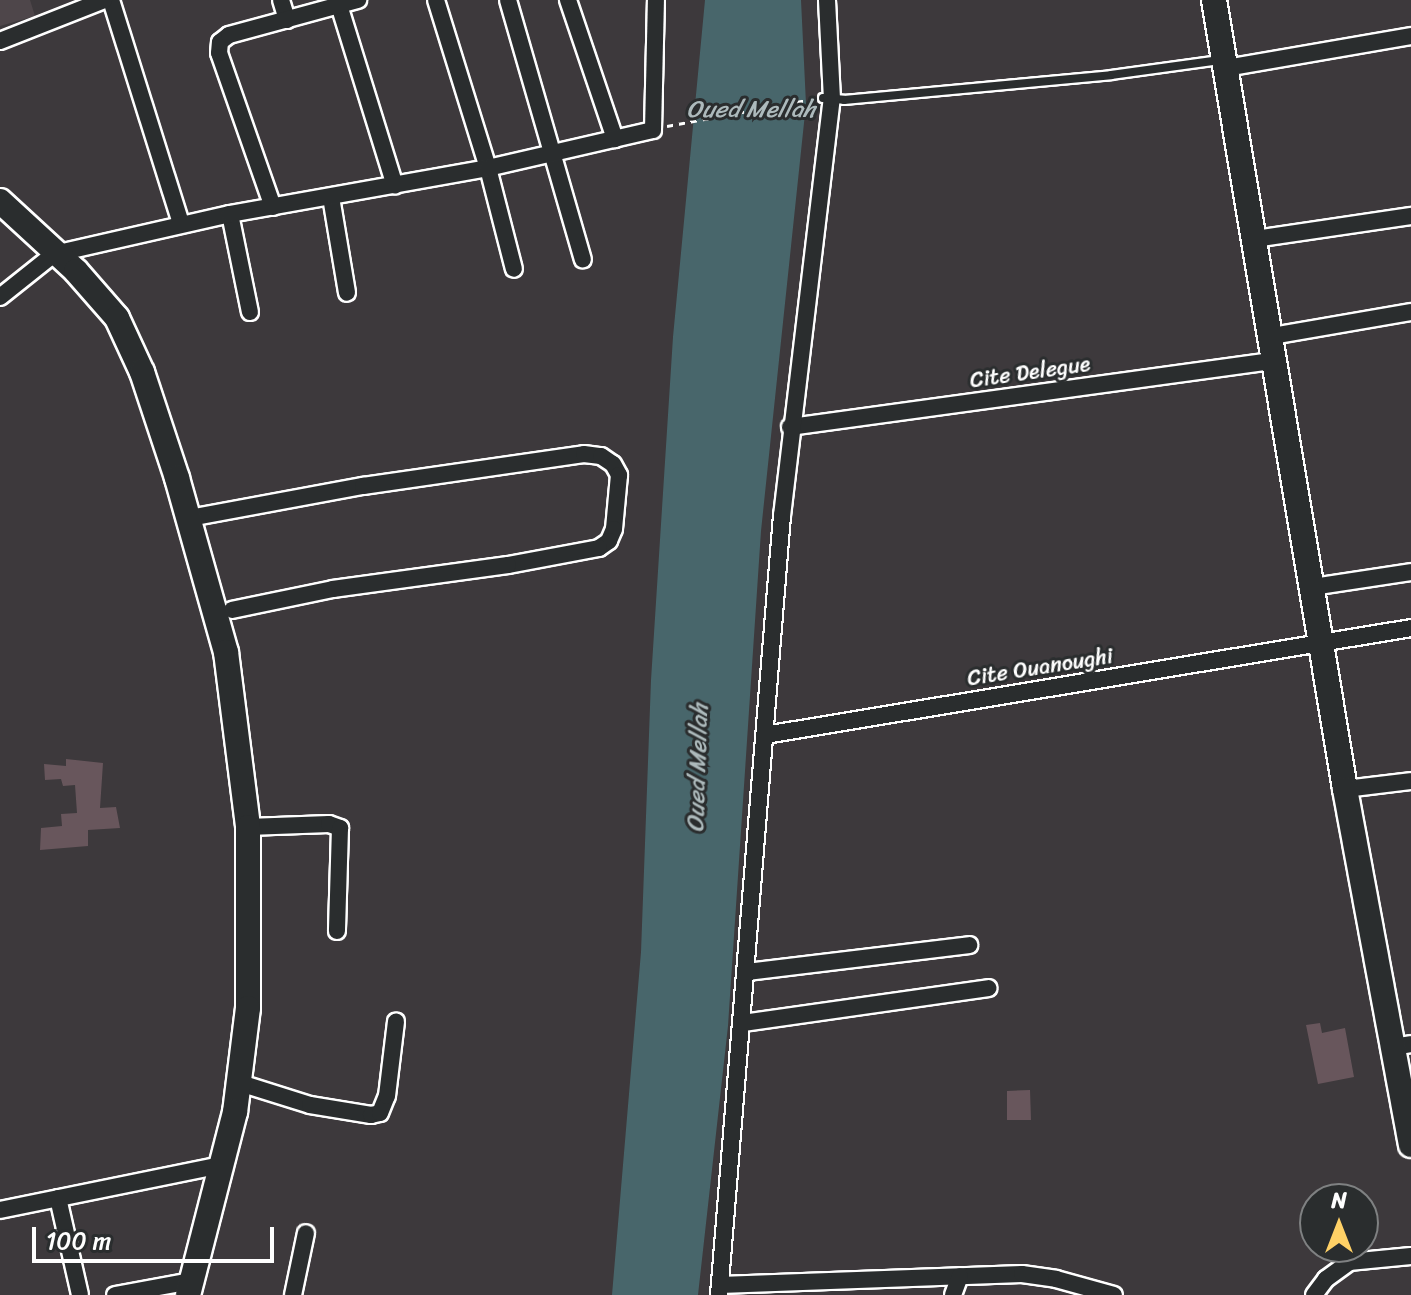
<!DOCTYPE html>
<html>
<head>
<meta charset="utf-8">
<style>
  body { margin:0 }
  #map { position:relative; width:1411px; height:1295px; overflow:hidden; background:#3d393c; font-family:Sriracha,sans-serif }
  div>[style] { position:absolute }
  .built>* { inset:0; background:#4e464a }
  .water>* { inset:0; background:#48666b }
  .building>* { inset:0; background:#68565c }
  .path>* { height:3px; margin-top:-1.5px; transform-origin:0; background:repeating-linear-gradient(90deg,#fff 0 6px,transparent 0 12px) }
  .roads { filter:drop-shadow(2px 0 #fff) drop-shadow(-2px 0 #fff) drop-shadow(0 2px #fff) drop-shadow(0 -2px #fff) }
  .lane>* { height:8px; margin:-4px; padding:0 4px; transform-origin:4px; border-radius:4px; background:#2a2d2e }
  .street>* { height:16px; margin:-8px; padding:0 8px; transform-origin:8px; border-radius:8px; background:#2a2d2e }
  .secondary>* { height:24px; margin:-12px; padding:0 12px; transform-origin:12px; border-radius:12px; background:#2a2d2e }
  span { translate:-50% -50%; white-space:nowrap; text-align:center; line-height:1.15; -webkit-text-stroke:6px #2a2d2e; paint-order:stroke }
  .street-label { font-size:22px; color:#fff }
  .water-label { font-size:24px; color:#adbabc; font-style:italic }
  .north { position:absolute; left:1299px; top:1183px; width:80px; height:80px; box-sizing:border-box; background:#2a2d2e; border:2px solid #7f8182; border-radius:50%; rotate:0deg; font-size:22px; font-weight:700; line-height:32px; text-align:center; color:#fff }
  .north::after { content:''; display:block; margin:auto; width:28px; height:36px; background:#ffd166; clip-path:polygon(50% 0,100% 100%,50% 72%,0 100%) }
  .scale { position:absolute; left:32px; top:1227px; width:242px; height:36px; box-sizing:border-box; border:4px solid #fff; border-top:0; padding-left:10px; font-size:24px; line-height:28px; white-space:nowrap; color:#fff; -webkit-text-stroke:6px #2a2d2e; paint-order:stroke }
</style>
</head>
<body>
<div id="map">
  <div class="built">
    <div style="clip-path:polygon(0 0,30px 0,35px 16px,0 26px)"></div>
  </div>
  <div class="water">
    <div style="clip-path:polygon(705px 0,801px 0,806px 104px,761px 531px,728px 1026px,698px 1295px,612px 1295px,641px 952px,651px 680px,673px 337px)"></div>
  </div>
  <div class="building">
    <div style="clip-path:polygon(66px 759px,103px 763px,100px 808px,116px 807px,120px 828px,88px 830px,88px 846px,40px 850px,41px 828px,62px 826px,61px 814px,77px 813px,75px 785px,63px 786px,61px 779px,45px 780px,44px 764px,66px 766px)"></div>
    <div style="clip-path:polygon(1320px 1023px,1322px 1033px,1345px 1028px,1354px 1077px,1318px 1084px,1306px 1025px)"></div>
    <div style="clip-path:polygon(1030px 1090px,1031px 1120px,1007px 1120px,1007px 1091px)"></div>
  </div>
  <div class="path">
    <div style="left:667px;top:126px;width:148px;rotate:-10.5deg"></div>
  </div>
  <div class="roads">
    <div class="lane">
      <div style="left:823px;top:98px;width:21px;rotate:5deg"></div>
      <div style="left:844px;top:100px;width:268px;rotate:-5.3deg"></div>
      <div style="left:1111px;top:75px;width:110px;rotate:-7.8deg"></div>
    </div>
    <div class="street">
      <div style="left:111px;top:0;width:235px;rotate:72.6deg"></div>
      <div style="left:281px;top:0;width:21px;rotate:73deg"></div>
      <div style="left:436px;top:0;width:176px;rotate:72.8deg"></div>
      <div style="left:488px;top:168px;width:104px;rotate:75.6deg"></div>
      <div style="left:508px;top:0;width:270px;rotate:73.9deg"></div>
      <div style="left:568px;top:0;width:147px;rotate:71.3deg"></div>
      <div style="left:339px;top:5px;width:189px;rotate:72.8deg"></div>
      <div style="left:0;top:41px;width:112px;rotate:-21.5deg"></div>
      <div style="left:1226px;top:68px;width:188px;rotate:-9.8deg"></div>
      <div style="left:331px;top:197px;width:97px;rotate:80.5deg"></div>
      <div style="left:273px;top:207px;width:163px;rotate:-109.3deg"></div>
      <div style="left:219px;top:53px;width:11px;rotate:-85deg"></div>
      <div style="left:220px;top:42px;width:11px;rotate:-38deg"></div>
      <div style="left:229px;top:35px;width:134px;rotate:-15.2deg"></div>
      <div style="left:230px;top:214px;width:100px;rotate:78.5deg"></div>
      <div style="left:1255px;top:239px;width:158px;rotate:-8.4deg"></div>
      <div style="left:0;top:297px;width:69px;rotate:-38.5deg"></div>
      <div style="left:54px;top:254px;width:180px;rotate:-12.8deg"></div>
      <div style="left:230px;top:214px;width:262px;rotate:-10.1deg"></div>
      <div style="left:488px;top:168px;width:169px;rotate:-13deg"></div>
      <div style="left:653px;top:130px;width:130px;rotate:-88.7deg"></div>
      <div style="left:1272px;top:336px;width:141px;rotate:-9.8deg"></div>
      <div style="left:790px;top:427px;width:491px;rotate:-7.8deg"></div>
      <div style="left:190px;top:518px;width:176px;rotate:-10.5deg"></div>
      <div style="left:363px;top:486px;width:223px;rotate:-8.2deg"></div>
      <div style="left:584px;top:454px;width:17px;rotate:7deg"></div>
      <div style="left:601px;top:456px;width:14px;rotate:34deg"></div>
      <div style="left:613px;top:464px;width:13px;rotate:61deg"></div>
      <div style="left:619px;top:475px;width:54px;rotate:95.3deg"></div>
      <div style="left:614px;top:529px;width:13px;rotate:113deg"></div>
      <div style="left:609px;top:541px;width:12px;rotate:145deg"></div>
      <div style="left:599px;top:548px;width:93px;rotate:169.4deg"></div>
      <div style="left:508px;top:565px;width:177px;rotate:172.2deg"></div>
      <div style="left:333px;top:589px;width:103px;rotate:168.3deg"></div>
      <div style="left:1313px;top:587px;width:99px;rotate:-8.7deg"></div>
      <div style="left:765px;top:735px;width:655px;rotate:-9.4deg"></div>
      <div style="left:1345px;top:789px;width:66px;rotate:-6.9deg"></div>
      <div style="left:248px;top:827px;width:81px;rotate:-2.1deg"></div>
      <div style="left:329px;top:824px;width:12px;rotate:20deg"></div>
      <div style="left:340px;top:828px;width:103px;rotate:91.7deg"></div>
      <div style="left:747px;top:972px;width:224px;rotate:-6.9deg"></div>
      <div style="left:743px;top:1023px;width:248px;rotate:-8.1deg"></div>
      <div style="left:1393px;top:1047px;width:18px;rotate:-9deg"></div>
      <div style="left:240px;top:1083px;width:73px;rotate:17.4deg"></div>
      <div style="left:310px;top:1105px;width:62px;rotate:9.3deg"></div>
      <div style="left:371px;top:1115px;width:9px;rotate:-13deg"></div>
      <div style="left:380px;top:1113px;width:18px;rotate:-68deg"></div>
      <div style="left:387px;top:1096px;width:75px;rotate:-83.1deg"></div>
      <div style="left:58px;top:1198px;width:99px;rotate:77.2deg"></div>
      <div style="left:0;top:1210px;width:226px;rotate:-11.5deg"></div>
      <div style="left:720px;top:1285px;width:302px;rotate:-2.1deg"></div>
      <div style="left:1022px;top:1274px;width:34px;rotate:8deg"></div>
      <div style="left:1056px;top:1279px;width:60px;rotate:15.4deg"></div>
      <div style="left:115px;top:1295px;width:77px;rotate:-10.4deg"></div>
      <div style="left:293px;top:1295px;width:63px;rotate:-78.2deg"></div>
      <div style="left:719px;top:1295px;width:782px;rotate:-85.38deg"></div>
      <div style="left:782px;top:516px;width:420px;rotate:-83.2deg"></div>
      <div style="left:832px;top:99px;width:99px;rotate:-92.9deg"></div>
      <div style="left:953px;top:1295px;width:20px;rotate:-70deg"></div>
      <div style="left:1314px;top:1295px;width:20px;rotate:-53deg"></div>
      <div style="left:1326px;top:1279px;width:29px;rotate:-36deg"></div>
      <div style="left:1349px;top:1262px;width:62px;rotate:-5.5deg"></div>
    </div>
    <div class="secondary">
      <div style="left:1214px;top:0;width:800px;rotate:80.57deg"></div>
      <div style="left:1345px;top:789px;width:362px;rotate:79.5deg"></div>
      <div style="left:0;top:201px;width:103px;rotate:42.6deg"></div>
      <div style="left:76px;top:271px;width:62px;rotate:48.9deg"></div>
      <div style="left:117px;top:318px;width:60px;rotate:65.2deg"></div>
      <div style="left:142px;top:372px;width:112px;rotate:71.7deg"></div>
      <div style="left:177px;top:478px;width:181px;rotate:74.3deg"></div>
      <div style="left:226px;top:652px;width:176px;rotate:82.8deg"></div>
      <div style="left:248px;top:827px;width:181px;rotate:90deg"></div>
      <div style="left:248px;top:1008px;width:105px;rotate:97.1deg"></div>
      <div style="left:235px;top:1112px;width:189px;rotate:104.4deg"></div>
    </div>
  </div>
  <div class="street-label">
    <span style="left:1030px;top:372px;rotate:-8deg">Cite Delegue</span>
    <span style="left:1040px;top:667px;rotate:-9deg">Cite Ouanoughi</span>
  </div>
  <div class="water-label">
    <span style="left:751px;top:110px">Oued Mellah</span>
    <span style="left:698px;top:768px;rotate:-88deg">Oued Mellah</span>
  </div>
  <div class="north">N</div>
  <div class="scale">100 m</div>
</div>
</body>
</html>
